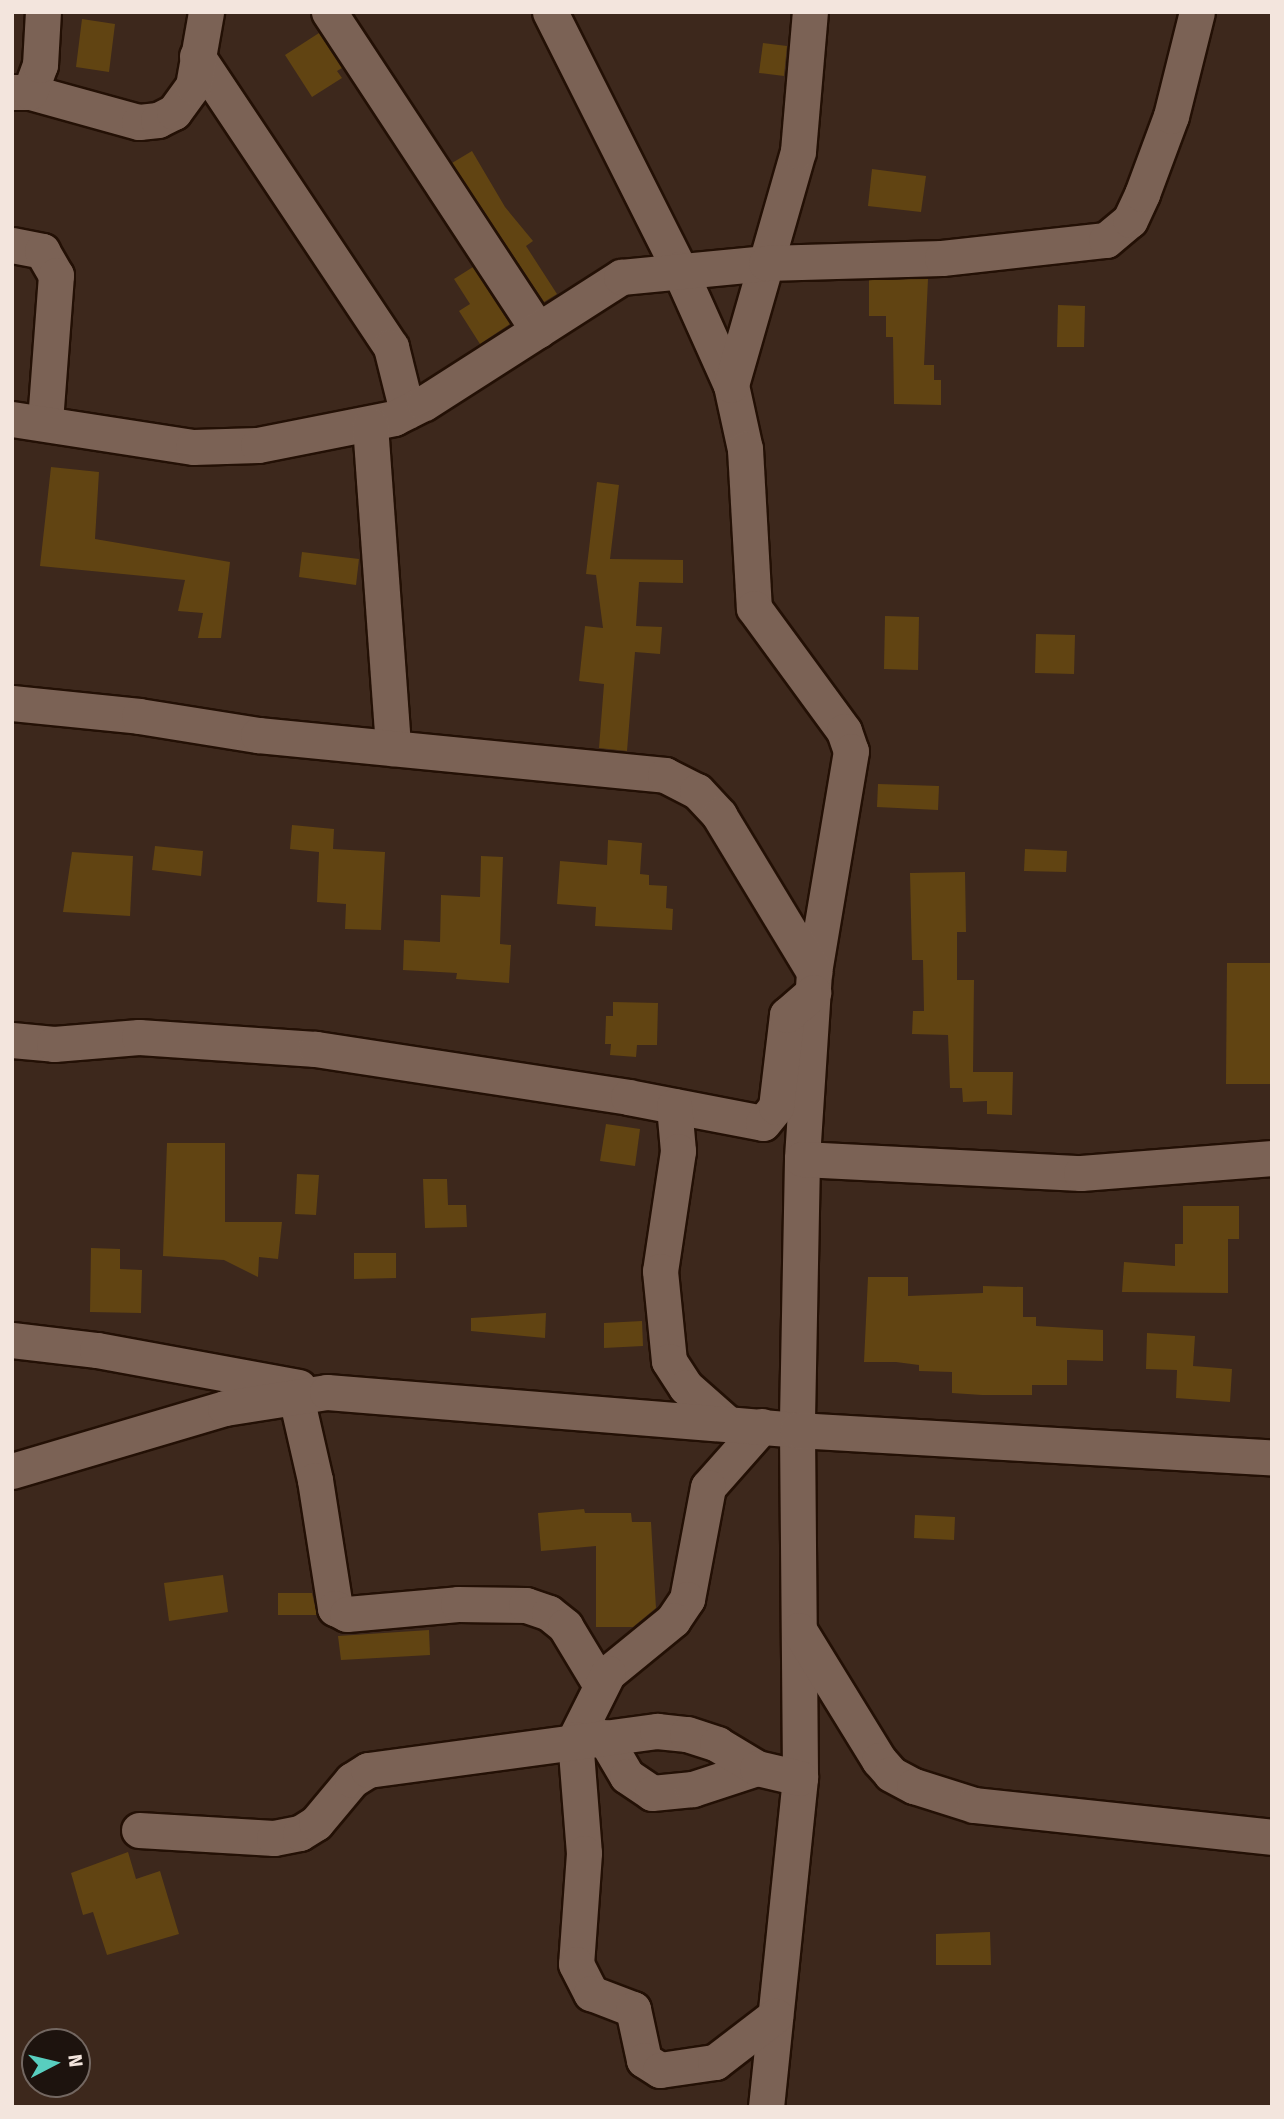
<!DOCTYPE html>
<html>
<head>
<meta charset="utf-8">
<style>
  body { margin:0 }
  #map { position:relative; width:1284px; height:2119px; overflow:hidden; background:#3d281c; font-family:"Fira Sans",sans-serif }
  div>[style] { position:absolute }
  .building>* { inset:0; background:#614412 }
  .roads { filter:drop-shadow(2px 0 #231005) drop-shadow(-2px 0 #231005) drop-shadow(0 2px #231005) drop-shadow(0 -2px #231005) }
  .minor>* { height:35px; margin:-17.5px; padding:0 17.5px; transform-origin:17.5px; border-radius:17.5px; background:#7b6255 }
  span { translate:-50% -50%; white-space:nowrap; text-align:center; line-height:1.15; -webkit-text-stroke:7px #1d130e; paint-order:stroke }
  .frame { position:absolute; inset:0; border:14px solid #f3e5dd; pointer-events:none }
  .north { position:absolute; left:21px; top:2028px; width:70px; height:70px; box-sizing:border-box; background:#1d130e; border:2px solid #736761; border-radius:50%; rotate:83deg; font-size:19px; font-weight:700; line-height:28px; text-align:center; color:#f3e5dd }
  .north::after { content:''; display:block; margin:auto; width:24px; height:32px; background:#58cebf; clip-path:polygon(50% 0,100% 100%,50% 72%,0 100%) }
</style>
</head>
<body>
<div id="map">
  <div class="building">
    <div style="clip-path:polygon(82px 19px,115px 24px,109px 72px,76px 67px)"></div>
    <div style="clip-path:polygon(319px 33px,342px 68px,337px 71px,342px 78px,312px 97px,285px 55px)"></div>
    <div style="clip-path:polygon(763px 43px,787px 46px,784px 76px,759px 73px)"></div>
    <div style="clip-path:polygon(472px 151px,505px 207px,533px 241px,526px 246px,557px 294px,544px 302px,452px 163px)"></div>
    <div style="clip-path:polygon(872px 169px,926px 176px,921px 212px,868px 206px)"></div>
    <div style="clip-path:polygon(471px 264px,510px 324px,480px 344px,459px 311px,470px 304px,454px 279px,473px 267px)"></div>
    <div style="clip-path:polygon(928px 279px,924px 365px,934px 365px,934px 380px,941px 380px,941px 405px,894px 404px,893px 337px,886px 337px,886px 316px,869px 316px,869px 280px)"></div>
    <div style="clip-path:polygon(1058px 305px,1085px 306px,1084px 347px,1057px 347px)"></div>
    <div style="clip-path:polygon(51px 467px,99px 472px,95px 539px,230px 562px,221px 638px,198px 638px,203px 613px,178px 611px,185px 580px,40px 566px)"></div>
    <div style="clip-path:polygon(597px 482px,619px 485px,610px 559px,683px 560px,683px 583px,639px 582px,636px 626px,662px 627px,660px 654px,635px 652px,627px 751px,599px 748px,604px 684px,579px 681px,585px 626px,603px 628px,596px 575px,586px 574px)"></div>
    <div style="clip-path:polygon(302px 552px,359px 559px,356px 585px,299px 577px)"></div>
    <div style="clip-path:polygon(885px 616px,919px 617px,918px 670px,884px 669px)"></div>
    <div style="clip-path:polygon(1036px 634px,1075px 635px,1074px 674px,1035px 673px)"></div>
    <div style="clip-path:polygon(878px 784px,939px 786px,938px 810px,877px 807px)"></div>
    <div style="clip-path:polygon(292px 825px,334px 829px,333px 849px,385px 852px,381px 930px,345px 929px,346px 904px,317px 902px,319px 852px,290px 849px)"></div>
    <div style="clip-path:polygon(608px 840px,642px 843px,640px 874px,649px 875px,649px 885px,667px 886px,666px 908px,673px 909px,672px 930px,595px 926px,596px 907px,557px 904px,560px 861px,607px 865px)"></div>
    <div style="clip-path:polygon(155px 846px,203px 851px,201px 876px,152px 870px)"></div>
    <div style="clip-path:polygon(1025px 849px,1067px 851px,1066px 872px,1024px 871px)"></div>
    <div style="clip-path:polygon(72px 852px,133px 856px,130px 916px,63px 912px)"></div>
    <div style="clip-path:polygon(481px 856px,503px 857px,500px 944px,511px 945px,509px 983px,456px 979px,457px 973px,403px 970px,404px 940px,440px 942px,441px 895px,480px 897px)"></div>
    <div style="clip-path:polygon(965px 872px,966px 932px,957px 932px,957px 980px,974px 980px,973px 1072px,1013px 1072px,1012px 1115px,987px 1114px,987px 1101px,963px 1102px,962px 1088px,950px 1088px,948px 1035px,912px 1034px,913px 1011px,924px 1011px,923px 960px,912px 960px,910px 873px)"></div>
    <div style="clip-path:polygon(1227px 963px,1272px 963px,1272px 1084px,1226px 1084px)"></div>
    <div style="clip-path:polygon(613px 1002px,658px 1003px,657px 1045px,637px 1045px,636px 1057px,610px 1055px,611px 1044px,605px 1044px,606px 1016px,613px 1016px)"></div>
    <div style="clip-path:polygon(606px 1124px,640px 1129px,635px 1166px,600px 1161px)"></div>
    <div style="clip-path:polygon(167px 1143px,225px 1143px,225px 1222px,282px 1222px,278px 1259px,259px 1257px,258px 1277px,224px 1260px,163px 1256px)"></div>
    <div style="clip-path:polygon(297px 1174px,319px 1175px,316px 1215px,295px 1214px)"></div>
    <div style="clip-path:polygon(423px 1179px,447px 1179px,448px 1205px,466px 1205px,467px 1227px,425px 1228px)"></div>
    <div style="clip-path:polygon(1183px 1206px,1239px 1206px,1239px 1239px,1228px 1239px,1228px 1293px,1122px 1292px,1124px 1262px,1175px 1266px,1175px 1244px,1183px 1244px)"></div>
    <div style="clip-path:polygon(91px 1248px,120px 1249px,120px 1269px,142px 1270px,141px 1313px,90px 1312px)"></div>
    <div style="clip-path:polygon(354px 1253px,396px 1253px,396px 1278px,354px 1279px)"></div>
    <div style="clip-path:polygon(868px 1277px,908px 1277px,908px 1296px,983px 1293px,983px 1286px,1023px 1287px,1023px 1317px,1036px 1317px,1036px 1326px,1103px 1330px,1103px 1361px,1067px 1360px,1067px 1385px,1032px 1385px,1032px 1395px,982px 1395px,952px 1393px,952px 1372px,919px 1371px,919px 1365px,896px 1362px,864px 1362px)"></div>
    <div style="clip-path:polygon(546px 1313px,545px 1338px,471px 1331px,471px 1318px)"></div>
    <div style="clip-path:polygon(642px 1321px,643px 1346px,604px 1348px,604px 1323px)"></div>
    <div style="clip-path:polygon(1147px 1333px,1195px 1336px,1193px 1366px,1232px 1369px,1230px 1402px,1176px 1398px,1177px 1370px,1146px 1369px)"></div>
    <div style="clip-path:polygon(584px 1509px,585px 1513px,631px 1513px,632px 1522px,651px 1522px,656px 1608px,633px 1627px,596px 1627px,596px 1546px,541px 1551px,538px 1513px)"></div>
    <div style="clip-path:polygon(915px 1515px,955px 1517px,954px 1540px,914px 1538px)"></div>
    <div style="clip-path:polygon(223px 1575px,228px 1612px,169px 1621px,164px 1583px)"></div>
    <div style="clip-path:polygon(278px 1593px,312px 1593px,317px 1615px,278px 1615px)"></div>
    <div style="clip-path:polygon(429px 1630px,430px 1655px,341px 1660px,338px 1636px)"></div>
    <div style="clip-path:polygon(128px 1852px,136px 1879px,160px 1871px,179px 1934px,107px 1955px,93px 1912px,83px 1915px,71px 1873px)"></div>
    <div style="clip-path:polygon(990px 1932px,991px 1965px,936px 1965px,936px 1934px)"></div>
  </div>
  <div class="roads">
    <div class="minor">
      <div style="left:329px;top:12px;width:381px;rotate:56.7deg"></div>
      <div style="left:550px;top:12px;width:288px;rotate:63.3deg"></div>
      <div style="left:679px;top:269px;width:127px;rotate:65.9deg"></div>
      <div style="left:731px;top:385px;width:66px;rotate:77.7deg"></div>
      <div style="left:745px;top:449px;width:159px;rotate:86.8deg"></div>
      <div style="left:754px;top:608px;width:152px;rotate:53.8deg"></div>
      <div style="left:844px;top:731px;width:21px;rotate:71deg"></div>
      <div style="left:851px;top:751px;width:224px;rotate:99.5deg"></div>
      <div style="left:814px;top:972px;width:187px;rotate:93.7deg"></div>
      <div style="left:802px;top:1159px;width:271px;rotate:91.1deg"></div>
      <div style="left:797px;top:1430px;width:348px;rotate:89.5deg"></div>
      <div style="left:800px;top:1778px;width:331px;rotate:95.9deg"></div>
      <div style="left:197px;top:56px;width:350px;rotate:56.3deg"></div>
      <div style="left:391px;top:347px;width:66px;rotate:76deg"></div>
      <div style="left:12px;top:92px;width:18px"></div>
      <div style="left:30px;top:92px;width:113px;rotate:15.4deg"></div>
      <div style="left:139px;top:122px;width:19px;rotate:-6deg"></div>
      <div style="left:158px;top:120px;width:18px;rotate:-27deg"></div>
      <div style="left:174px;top:112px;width:32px;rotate:-54deg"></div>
      <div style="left:193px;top:86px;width:75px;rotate:-80deg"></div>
      <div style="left:30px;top:92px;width:29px;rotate:-70deg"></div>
      <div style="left:40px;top:65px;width:53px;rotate:-86.8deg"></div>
      <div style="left:12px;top:245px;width:31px;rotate:11deg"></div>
      <div style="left:42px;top:251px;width:28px;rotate:60deg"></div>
      <div style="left:56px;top:275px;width:148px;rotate:94.3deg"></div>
      <div style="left:731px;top:385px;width:243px;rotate:-74deg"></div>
      <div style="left:798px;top:151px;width:140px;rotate:-85.1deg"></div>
      <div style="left:12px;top:419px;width:183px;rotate:8.8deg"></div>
      <div style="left:193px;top:447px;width:65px;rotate:-1.8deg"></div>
      <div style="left:258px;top:445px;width:139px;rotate:-11.2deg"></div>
      <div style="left:394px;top:418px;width:34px;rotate:-27deg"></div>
      <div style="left:424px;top:403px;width:234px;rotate:-32.6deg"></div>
      <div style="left:621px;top:277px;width:146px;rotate:-5.5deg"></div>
      <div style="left:766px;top:263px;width:176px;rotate:-1.6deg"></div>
      <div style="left:942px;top:258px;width:165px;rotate:-6.3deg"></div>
      <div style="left:1106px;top:240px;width:31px;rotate:-40deg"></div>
      <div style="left:1130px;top:220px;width:29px;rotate:-65deg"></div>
      <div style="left:1142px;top:194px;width:83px;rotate:-69.6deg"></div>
      <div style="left:1171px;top:116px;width:107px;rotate:-76deg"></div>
      <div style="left:370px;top:425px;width:324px;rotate:85.9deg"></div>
      <div style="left:12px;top:703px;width:128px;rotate:5.8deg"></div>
      <div style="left:139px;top:716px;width:121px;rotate:9.1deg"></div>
      <div style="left:258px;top:735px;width:409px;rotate:5.6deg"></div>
      <div style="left:665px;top:775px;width:36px;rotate:27deg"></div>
      <div style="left:697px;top:791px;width:33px;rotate:47deg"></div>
      <div style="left:719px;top:815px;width:184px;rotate:58.8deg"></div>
      <div style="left:12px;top:1040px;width:42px;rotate:5.4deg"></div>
      <div style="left:54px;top:1044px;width:85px;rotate:-4.7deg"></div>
      <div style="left:139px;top:1037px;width:177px;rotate:3.9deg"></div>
      <div style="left:316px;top:1049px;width:316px;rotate:8.7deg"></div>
      <div style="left:628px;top:1097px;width:137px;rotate:10.9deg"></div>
      <div style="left:763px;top:1123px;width:21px;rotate:-51deg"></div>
      <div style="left:776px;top:1107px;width:93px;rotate:-83.2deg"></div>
      <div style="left:787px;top:1015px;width:35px;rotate:-41deg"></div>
      <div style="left:674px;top:1106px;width:45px;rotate:84.9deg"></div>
      <div style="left:678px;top:1151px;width:121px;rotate:98.5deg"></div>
      <div style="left:660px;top:1271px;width:90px;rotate:84.3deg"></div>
      <div style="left:669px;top:1361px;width:31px;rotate:57deg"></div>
      <div style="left:686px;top:1387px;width:55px;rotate:41.3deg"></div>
      <div style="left:802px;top:1159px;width:279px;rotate:2.9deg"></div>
      <div style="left:1081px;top:1173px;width:192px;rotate:-4.5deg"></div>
      <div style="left:12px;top:1340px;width:86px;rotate:6.7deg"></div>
      <div style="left:97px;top:1350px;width:205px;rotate:10.4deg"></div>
      <div style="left:296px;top:1397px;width:85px;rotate:77.1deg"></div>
      <div style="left:315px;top:1480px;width:130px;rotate:81.1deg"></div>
      <div style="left:335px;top:1608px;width:13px;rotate:27deg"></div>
      <div style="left:347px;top:1614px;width:111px;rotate:-5.1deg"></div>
      <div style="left:458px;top:1604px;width:68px;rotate:0.8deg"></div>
      <div style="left:526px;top:1605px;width:24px;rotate:19deg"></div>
      <div style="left:549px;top:1613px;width:21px;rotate:39deg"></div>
      <div style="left:565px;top:1626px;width:68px;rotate:58.9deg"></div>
      <div style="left:762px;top:1426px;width:81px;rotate:131.5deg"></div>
      <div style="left:708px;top:1487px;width:114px;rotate:100.6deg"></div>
      <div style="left:687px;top:1599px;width:25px;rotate:124deg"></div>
      <div style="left:673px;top:1620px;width:84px;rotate:140.8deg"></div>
      <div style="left:608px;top:1673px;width:74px;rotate:116.6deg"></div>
      <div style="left:575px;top:1739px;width:114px;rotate:85.5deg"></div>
      <div style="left:584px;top:1853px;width:111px;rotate:94.1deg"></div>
      <div style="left:576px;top:1964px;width:33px;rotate:63deg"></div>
      <div style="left:591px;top:1993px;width:45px;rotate:20.9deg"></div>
      <div style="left:633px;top:2009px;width:52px;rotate:77.8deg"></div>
      <div style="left:644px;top:2060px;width:19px;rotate:32deg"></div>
      <div style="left:660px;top:2070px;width:56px;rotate:-8.3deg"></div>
      <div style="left:715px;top:2062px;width:76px;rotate:-37.5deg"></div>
      <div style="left:12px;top:1471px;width:222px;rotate:-16.5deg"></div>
      <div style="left:225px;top:1408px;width:103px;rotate:-8.9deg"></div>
      <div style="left:327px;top:1392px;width:472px;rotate:4.6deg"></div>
      <div style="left:797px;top:1430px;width:476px;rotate:3.3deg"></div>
      <div style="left:799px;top:1630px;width:153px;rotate:58.4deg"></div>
      <div style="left:879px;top:1760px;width:18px;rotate:49deg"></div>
      <div style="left:891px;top:1774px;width:26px;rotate:28deg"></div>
      <div style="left:914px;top:1786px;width:63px;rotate:17.6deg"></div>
      <div style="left:974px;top:1805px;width:300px;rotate:6.1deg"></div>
      <div style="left:604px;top:1737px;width:45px;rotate:59.5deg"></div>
      <div style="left:627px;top:1776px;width:30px;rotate:34deg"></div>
      <div style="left:652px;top:1793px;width:41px;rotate:-5.6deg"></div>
      <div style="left:693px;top:1789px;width:67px;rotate:-18.2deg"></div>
      <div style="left:139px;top:1830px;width:135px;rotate:3.4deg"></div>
      <div style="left:274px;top:1838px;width:26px;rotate:-11deg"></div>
      <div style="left:300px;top:1833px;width:19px;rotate:-32deg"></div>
      <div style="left:316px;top:1823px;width:56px;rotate:-50.1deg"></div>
      <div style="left:352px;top:1780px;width:19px;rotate:-32deg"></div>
      <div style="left:368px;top:1770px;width:292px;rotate:-7.7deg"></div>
      <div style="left:657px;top:1731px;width:30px;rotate:6deg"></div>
      <div style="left:687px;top:1734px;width:32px;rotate:18deg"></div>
      <div style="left:717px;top:1744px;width:47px;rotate:31deg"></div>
      <div style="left:757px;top:1768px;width:44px;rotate:13.1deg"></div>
    </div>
  </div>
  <div class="frame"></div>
  <div class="north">N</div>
</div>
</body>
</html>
